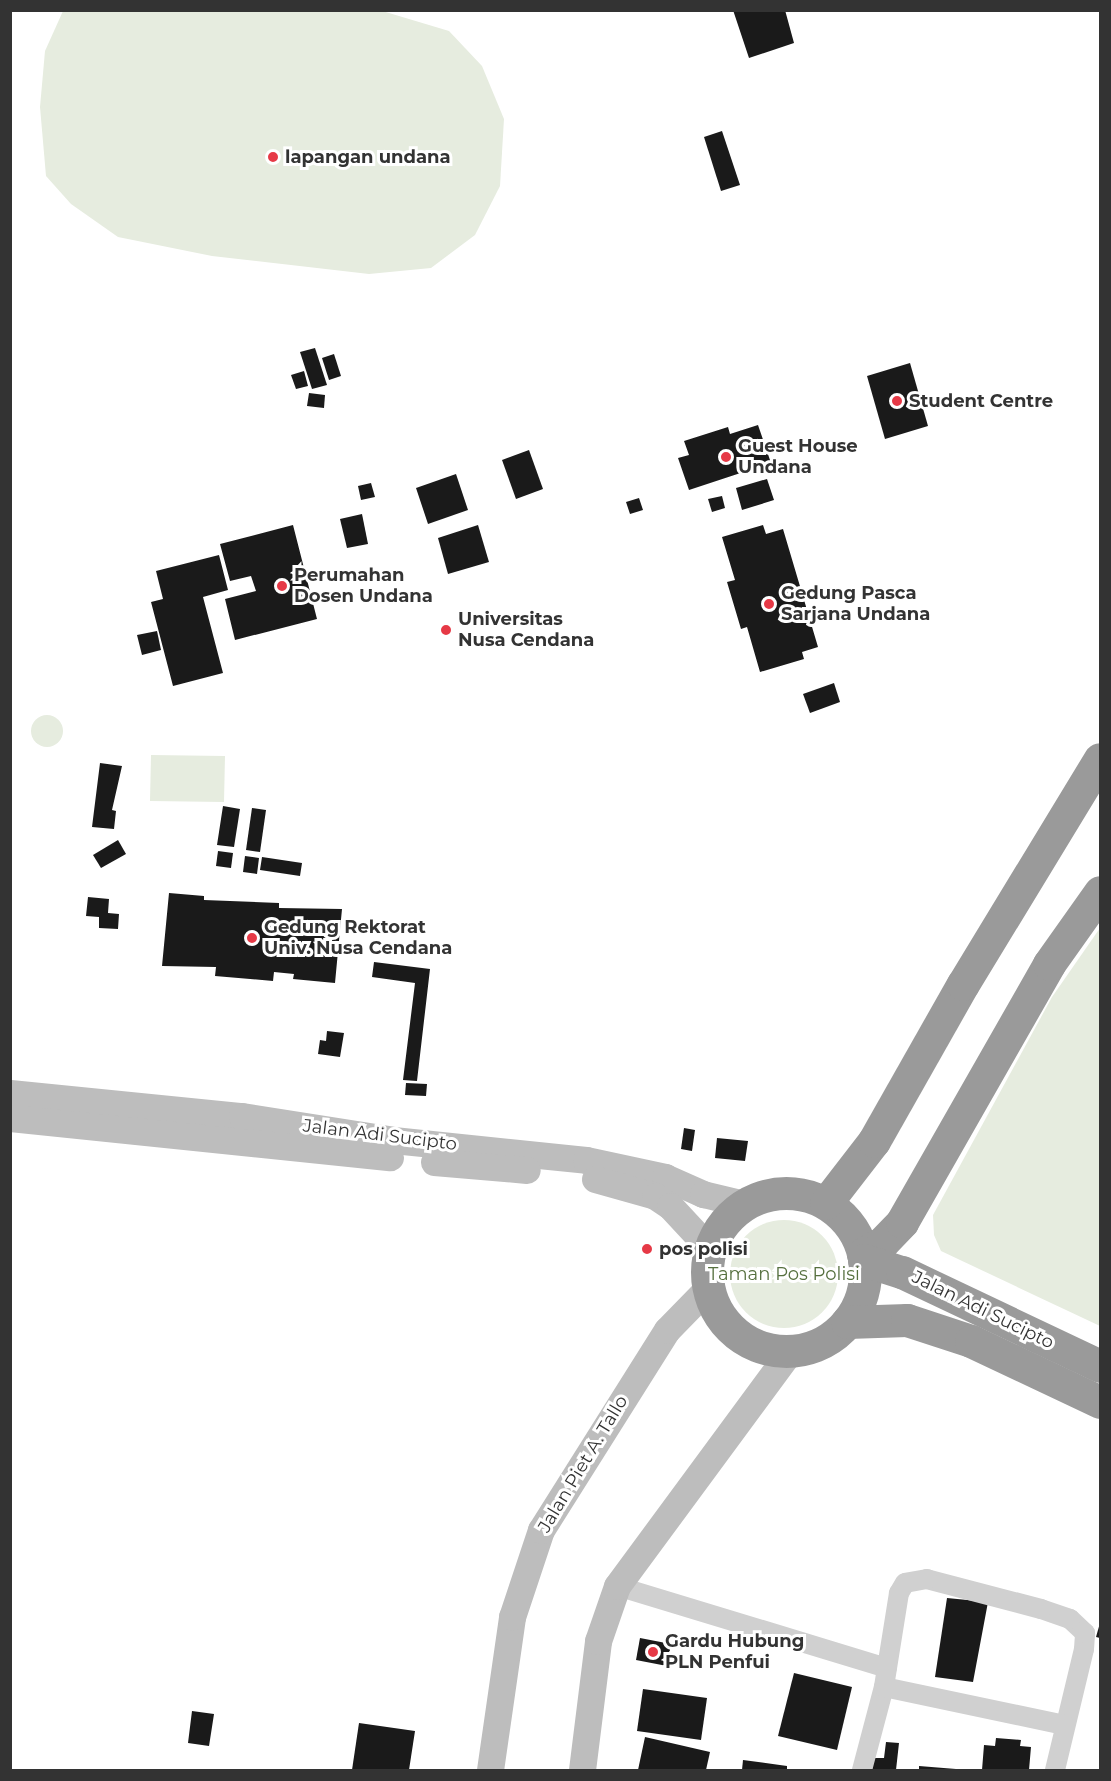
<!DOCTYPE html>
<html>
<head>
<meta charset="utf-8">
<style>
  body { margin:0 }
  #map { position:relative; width:1111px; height:1781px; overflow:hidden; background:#fff; font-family:Montserrat,sans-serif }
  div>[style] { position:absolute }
  .green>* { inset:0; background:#e6ecdf }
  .round { border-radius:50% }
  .building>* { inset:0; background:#1a1a1a }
  .street>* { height:20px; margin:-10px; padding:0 10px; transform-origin:10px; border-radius:10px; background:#d0d0d0 }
  .secondary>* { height:27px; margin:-13.5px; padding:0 13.5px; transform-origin:13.5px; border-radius:13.5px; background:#bdbdbd }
  .highway>* { height:33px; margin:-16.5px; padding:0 16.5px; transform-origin:16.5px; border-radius:16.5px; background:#9a9a9a }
  .highway>.ring { margin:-16.5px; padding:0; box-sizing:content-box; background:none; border:33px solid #9a9a9a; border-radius:50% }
  .dots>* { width:16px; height:16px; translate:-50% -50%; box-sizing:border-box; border:3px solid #fff; border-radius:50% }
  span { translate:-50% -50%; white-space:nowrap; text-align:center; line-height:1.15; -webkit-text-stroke:6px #fff; paint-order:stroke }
  .poi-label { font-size:18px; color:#333; font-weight:700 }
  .left { translate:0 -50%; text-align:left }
  .street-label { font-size:18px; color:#333 }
  .park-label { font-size:18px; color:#56703f }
  .frame { position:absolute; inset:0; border:12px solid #333; pointer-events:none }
</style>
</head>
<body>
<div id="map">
  <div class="green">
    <div style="clip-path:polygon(63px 11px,379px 10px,449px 31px,482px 66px,504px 119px,500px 186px,475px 235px,431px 268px,369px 274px,212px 256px,118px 237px,71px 204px,46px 176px,40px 107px,45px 51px)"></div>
    <div class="round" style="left:31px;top:715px;width:32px;height:32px"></div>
    <div style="clip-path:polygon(151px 755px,225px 756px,224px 802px,150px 801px)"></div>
    <div style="clip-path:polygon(1100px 928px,1100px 1326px,941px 1251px,934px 1235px,933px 1215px,1052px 997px)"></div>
    <div class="round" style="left:730px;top:1220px;width:108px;height:108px"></div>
  </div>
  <div class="building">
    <div style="clip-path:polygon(733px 10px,785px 10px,794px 43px,749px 58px)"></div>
    <div style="clip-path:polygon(722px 131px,740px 185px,721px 191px,704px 137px)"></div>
    <div style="clip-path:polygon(315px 348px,327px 385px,312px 389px,300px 352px)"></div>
    <div style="clip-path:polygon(334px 354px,341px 376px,329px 380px,322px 358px)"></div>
    <div style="clip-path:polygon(910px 363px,928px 426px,885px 439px,867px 376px)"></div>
    <div style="clip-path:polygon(304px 371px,308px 386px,296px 389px,291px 375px)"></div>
    <div style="clip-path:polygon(309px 393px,325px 395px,324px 408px,307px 406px)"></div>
    <div style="clip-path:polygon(758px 425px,771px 463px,689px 490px,678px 458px,689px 455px,684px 441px,728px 427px,730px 434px)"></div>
    <div style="clip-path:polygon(529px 450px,543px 489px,516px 499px,502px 460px)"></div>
    <div style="clip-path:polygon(456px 474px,468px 510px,428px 524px,416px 488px)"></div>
    <div style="clip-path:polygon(767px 479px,774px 500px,742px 510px,736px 488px)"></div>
    <div style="clip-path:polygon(371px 483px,375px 497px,361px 500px,358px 486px)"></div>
    <div style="clip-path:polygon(722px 496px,725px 508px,712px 512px,708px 499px)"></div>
    <div style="clip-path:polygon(639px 498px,643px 510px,630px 514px,626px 502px)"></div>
    <div style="clip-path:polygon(362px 514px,368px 544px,347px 548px,340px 519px)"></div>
    <div style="clip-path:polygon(293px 525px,317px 619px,235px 640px,225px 599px,256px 591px,251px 576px,230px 581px,220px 544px)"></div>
    <div style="clip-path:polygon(478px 525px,489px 562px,448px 574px,438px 538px)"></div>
    <div style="clip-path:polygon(763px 525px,766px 534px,783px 529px,818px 647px,802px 652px,804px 659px,760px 672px,747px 627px,741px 629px,727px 582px,735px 580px,722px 537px)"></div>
    <div style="clip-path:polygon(219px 555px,228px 590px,203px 597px,223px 673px,173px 686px,151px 602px,163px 599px,156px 571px)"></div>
    <div style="clip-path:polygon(157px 631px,161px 650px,142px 655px,137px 635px)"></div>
    <div style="clip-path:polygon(834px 683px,840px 702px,810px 713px,803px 694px)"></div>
    <div style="clip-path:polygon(100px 763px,122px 766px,112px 810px,116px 811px,114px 829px,92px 827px)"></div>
    <div style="clip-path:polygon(223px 806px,240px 809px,234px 847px,217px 845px)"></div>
    <div style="clip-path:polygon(252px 808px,266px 810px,260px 852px,246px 850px)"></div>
    <div style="clip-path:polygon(118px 840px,126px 854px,101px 868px,93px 855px)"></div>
    <div style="clip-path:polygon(218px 851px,233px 853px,231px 868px,216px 866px)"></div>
    <div style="clip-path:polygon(245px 856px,259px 858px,257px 874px,243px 872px)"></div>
    <div style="clip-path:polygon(262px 857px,302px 863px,300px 876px,260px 870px)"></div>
    <div style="clip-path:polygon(169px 893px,204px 896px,204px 900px,279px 903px,279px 908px,342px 909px,335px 983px,293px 979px,294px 974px,274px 972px,273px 981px,215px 976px,216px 967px,162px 966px)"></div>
    <div style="clip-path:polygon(88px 897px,109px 899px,108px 913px,119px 914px,118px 929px,99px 928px,99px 917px,86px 916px)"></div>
    <div style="clip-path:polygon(374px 962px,430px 969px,417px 1081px,403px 1080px,415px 983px,372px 977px)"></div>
    <div style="clip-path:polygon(327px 1031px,344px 1033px,340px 1057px,318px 1054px,320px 1040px,326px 1041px)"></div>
    <div style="clip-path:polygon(406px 1083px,427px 1084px,426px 1096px,405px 1095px)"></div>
    <div style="clip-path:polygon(684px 1128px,695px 1130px,692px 1151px,681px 1149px)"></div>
    <div style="clip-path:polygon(717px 1138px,748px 1141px,745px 1161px,715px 1158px)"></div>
    <div style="clip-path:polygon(947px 1598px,988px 1602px,973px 1682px,935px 1677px)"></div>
    <div style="clip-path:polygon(1100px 1623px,1100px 1638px,1096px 1637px)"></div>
    <div style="clip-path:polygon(640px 1638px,671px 1644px,667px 1666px,636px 1660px)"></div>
    <div style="clip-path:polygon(794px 1673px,852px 1687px,837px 1750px,778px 1736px)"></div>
    <div style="clip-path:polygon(643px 1689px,707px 1698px,701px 1740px,637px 1731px)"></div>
    <div style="clip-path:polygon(192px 1711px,214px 1714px,209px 1746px,188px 1743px)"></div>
    <div style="clip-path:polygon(359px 1723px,415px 1731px,409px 1770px,352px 1770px)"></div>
    <div style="clip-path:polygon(645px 1737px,710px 1752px,706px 1770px,638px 1770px)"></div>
    <div style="clip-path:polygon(996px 1738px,1021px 1740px,1020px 1746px,1031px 1747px,1029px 1770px,982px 1770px,984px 1745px,995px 1746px)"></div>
    <div style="clip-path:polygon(886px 1742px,899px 1743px,896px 1770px,872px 1770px,873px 1758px,884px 1758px)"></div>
    <div style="clip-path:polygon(743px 1760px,787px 1766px,787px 1770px,742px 1770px)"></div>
    <div style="clip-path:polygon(919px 1766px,956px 1769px,956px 1770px,919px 1770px)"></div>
  </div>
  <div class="street">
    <div style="left:617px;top:1586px;width:282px;rotate:16.9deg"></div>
    <div style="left:862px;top:1770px;width:86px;rotate:-75.2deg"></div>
    <div style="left:1055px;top:1770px;width:124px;rotate:-76.5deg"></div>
    <div style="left:1084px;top:1649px;width:16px;rotate:-86deg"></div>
    <div style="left:1085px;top:1633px;width:21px;rotate:-137deg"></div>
    <div style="left:1070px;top:1619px;width:31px;rotate:-161deg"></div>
    <div style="left:1041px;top:1609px;width:118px;rotate:-165.3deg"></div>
    <div style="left:927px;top:1579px;width:22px;rotate:170deg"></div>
    <div style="left:905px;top:1583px;width:12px;rotate:121deg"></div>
    <div style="left:899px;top:1593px;width:95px;rotate:99.1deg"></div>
    <div style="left:884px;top:1687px;width:185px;rotate:11.9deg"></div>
  </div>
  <div class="secondary">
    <div style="left:10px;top:1093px;width:233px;rotate:5.7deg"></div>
    <div style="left:242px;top:1116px;width:153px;rotate:9deg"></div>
    <div style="left:393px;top:1140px;width:194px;rotate:5.9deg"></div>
    <div style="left:586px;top:1160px;width:81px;rotate:12.1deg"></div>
    <div style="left:665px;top:1177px;width:42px;rotate:24.1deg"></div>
    <div style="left:703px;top:1194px;width:42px;rotate:13.7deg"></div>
    <div style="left:10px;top:1118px;width:382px;rotate:5.9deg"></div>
    <div style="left:434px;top:1162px;width:93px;rotate:4.9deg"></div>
    <div style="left:595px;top:1179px;width:62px;rotate:15.8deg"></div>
    <div style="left:655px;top:1196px;width:18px;rotate:34deg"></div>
    <div style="left:670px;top:1206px;width:59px;rotate:47.1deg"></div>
    <div style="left:490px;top:1770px;width:155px;rotate:-81.8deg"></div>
    <div style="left:512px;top:1617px;width:92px;rotate:-71.6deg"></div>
    <div style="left:541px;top:1530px;width:236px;rotate:-57.8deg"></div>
    <div style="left:667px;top:1330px;width:59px;rotate:-45.7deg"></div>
    <div style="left:582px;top:1770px;width:130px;rotate:-82.9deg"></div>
    <div style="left:598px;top:1641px;width:58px;rotate:-70.9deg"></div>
    <div style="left:617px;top:1586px;width:292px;rotate:-53.6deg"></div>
  </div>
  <div class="highway">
    <div class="ring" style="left:707px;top:1193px;width:125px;height:125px"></div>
    <div style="left:826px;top:1203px;width:78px;rotate:-52.3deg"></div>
    <div style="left:874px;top:1141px;width:180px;rotate:-60.5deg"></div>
    <div style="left:963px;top:984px;width:263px;rotate:-58.7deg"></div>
    <div style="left:863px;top:1254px;width:22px;rotate:-30deg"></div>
    <div style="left:882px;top:1243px;width:29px;rotate:-46deg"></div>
    <div style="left:902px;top:1222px;width:297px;rotate:-60.3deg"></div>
    <div style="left:1049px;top:964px;width:88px;rotate:-54.7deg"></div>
    <div style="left:864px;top:1260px;width:40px;rotate:18deg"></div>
    <div style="left:902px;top:1272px;width:219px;rotate:25.4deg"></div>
    <div style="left:847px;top:1322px;width:60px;rotate:-1.9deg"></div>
    <div style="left:907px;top:1320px;width:67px;rotate:18.2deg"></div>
    <div style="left:971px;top:1341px;width:143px;rotate:25.3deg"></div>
  </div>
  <div class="dots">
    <div style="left:273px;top:157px;background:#e63946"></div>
    <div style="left:897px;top:401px;background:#e63946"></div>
    <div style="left:726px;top:457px;background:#e63946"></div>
    <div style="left:282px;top:586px;background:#e63946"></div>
    <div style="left:769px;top:604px;background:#e63946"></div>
    <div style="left:446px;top:630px;background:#e63946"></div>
    <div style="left:252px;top:938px;background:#e63946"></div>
    <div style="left:647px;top:1249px;background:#e63946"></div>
    <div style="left:653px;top:1652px;background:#e63946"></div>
  </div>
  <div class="poi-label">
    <span class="left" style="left:285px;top:157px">lapangan undana</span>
    <span class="left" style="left:909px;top:401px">Student Centre</span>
    <span class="left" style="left:738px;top:457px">Guest House<br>Undana</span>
    <span class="left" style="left:294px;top:586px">Perumahan<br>Dosen Undana</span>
    <span class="left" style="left:781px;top:604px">Gedung Pasca<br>Sarjana Undana</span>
    <span class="left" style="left:458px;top:630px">Universitas<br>Nusa Cendana</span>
    <span class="left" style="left:264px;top:938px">Gedung Rektorat<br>Univ. Nusa Cendana</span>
    <span class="left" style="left:659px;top:1249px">pos polisi</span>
    <span class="left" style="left:665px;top:1652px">Gardu Hubung<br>PLN Penfui</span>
  </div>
  <div class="street-label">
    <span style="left:380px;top:1135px;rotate:7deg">Jalan Adi Sucipto</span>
    <span style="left:983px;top:1310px;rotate:26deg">Jalan Adi Sucipto</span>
    <span style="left:583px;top:1464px;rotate:-59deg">Jalan Piet A. Tallo</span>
  </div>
  <div class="park-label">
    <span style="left:784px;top:1274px">Taman Pos Polisi</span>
  </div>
  <div class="frame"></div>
</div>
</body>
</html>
